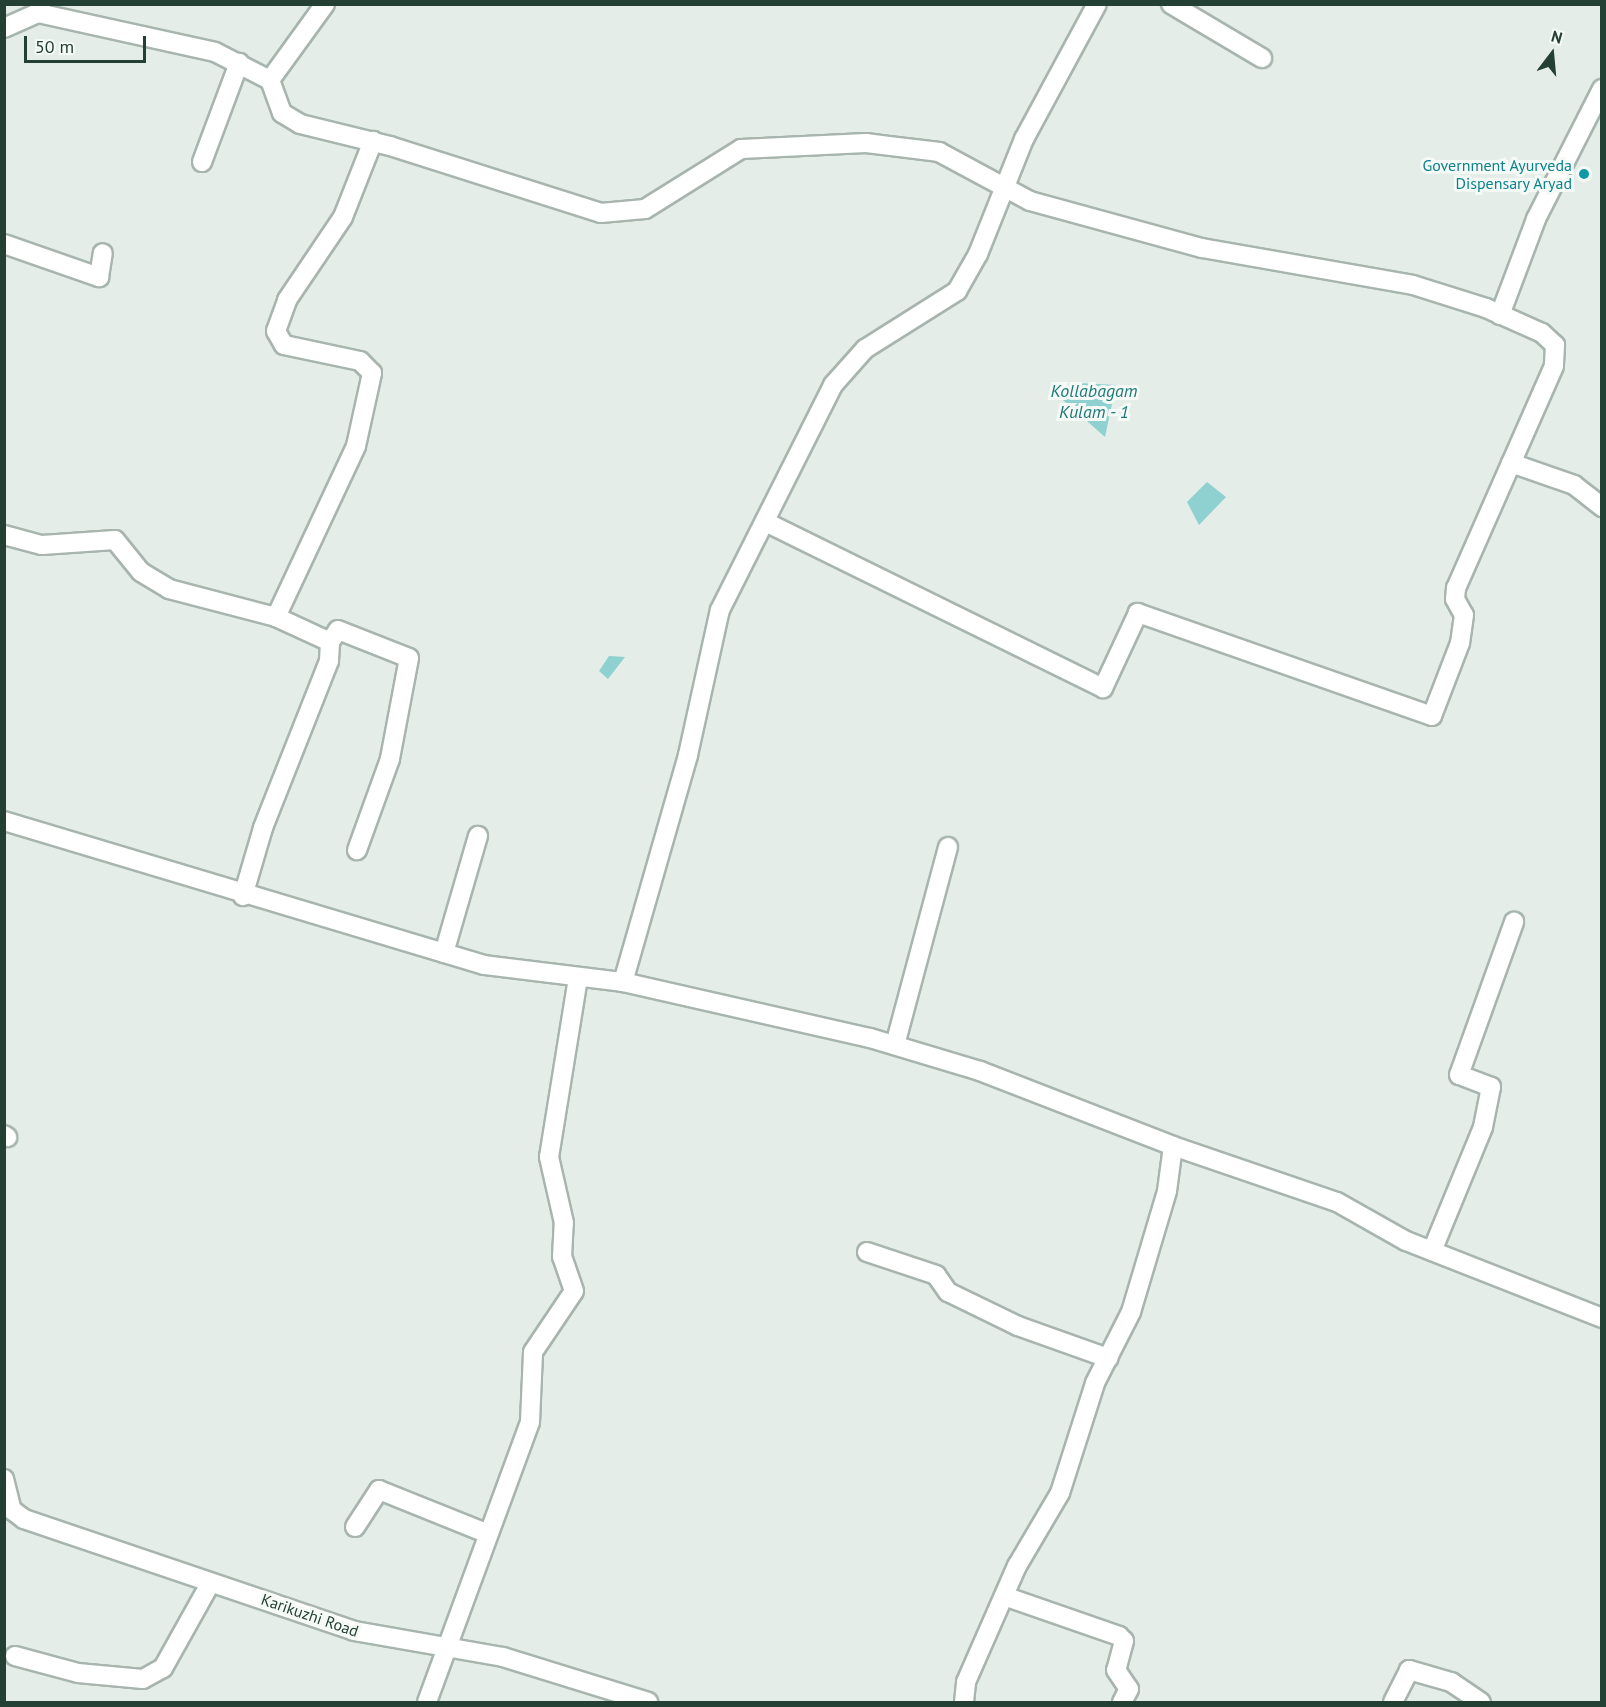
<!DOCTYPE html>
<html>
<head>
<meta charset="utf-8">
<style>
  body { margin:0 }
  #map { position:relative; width:1606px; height:1707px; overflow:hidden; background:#e4ede8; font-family:"PT Sans",sans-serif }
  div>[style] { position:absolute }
  .water>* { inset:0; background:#8fd0d0 }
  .roads { filter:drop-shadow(2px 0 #a7b5ae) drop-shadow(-2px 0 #a7b5ae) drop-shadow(0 2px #a7b5ae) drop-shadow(0 -2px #a7b5ae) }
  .minor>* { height:18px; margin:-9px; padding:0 9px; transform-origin:9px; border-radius:9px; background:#fff }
  .secondary>* { height:18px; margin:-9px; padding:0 9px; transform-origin:9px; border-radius:9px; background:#fff }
  .dots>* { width:16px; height:16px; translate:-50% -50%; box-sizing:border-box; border:3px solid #f5faf7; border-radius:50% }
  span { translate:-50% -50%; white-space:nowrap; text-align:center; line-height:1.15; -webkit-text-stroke:6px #f5faf7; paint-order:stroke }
  .culture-label { font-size:16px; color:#0d838f }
  .right { translate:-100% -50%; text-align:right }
  .street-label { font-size:16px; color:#243f33 }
  .water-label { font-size:18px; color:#1f7979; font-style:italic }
  .frame { position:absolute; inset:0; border:6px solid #243f33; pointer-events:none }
  .north { position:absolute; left:1522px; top:24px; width:60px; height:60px; -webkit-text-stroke:4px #f5faf7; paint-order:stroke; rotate:16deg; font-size:16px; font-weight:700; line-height:24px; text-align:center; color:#243f33 }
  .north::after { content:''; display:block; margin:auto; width:21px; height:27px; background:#243f33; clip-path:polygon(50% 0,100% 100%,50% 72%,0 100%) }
  .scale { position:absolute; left:24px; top:36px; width:122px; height:27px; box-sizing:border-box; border:3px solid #243f33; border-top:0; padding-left:8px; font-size:18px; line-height:21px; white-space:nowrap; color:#243f33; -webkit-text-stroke:4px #f5faf7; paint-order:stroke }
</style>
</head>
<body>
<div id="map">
  <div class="water">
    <div style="clip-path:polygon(1079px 383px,1116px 385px,1105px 437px,1063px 400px)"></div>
    <div style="clip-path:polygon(1207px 482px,1226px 497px,1199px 525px,1187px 502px)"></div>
    <div style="clip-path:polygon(609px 656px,625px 657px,608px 679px,599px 671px)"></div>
  </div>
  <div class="roads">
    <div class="minor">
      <div style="left:1171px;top:4px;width:106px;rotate:30.7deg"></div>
      <div style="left:38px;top:13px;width:181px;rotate:12.4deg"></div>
      <div style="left:215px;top:52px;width:62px;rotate:27deg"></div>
      <div style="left:270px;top:80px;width:35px;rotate:70deg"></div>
      <div style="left:282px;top:113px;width:21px;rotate:31deg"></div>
      <div style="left:300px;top:124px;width:93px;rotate:13.7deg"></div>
      <div style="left:390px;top:146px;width:221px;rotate:17.6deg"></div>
      <div style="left:601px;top:213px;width:44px;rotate:-5.2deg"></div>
      <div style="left:645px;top:209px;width:113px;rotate:-32deg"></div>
      <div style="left:741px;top:149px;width:125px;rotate:-2.7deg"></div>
      <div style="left:866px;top:143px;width:74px;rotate:7deg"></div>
      <div style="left:939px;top:152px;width:103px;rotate:28.3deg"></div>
      <div style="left:1030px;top:201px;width:178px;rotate:15.3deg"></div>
      <div style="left:1202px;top:248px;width:214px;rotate:9.9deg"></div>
      <div style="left:1413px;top:285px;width:77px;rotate:17.5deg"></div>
      <div style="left:1486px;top:308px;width:61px;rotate:24.1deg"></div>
      <div style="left:1542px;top:333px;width:18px;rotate:43deg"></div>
      <div style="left:1555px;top:345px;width:21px;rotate:93deg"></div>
      <div style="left:1554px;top:366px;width:243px;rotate:113.8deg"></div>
      <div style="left:1456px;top:588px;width:11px;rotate:95deg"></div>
      <div style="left:1455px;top:599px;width:18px;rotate:61deg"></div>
      <div style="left:1464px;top:615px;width:28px;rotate:98deg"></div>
      <div style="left:1460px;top:643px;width:78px;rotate:111deg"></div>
      <div style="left:1432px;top:716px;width:312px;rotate:-160.7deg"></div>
      <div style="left:1138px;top:613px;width:83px;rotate:115deg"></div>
      <div style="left:1103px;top:688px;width:377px;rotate:-153.8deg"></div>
      <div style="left:270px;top:80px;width:94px;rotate:-54.1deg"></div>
      <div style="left:202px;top:162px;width:106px;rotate:-69.5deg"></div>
      <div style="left:4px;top:244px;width:101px;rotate:19.2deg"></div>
      <div style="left:99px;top:277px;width:24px;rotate:-81deg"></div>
      <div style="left:1500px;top:315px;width:103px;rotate:-69.4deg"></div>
      <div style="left:1536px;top:219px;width:146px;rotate:-63.1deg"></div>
      <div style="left:1511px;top:463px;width:67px;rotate:19.2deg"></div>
      <div style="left:1574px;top:485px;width:36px;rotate:38deg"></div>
      <div style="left:4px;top:535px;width:39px;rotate:15deg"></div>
      <div style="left:42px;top:545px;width:73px;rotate:-3.9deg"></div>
      <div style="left:115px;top:540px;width:41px;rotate:50.9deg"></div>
      <div style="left:141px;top:572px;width:33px;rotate:31deg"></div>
      <div style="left:169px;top:589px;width:111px;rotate:14.7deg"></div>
      <div style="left:276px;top:617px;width:60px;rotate:24.8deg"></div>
      <div style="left:330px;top:642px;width:19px;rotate:93deg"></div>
      <div style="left:329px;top:661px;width:180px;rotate:111.6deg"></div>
      <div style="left:263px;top:828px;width:71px;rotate:106.4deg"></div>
      <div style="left:276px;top:617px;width:189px;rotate:-64.9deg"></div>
      <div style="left:356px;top:446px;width:75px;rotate:-77.6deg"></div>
      <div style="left:372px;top:373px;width:17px;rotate:-135deg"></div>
      <div style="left:360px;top:361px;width:78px;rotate:-168.1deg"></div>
      <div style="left:284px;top:345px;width:16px;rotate:-120deg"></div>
      <div style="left:276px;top:331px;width:33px;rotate:-70deg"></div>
      <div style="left:287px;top:300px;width:100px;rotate:-56deg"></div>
      <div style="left:343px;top:217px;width:82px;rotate:-68.5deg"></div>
      <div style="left:330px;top:642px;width:14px;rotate:-56deg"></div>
      <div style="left:338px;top:630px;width:76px;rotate:21.5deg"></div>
      <div style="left:409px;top:658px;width:103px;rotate:100.7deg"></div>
      <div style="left:390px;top:759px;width:97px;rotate:109.9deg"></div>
      <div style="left:444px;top:953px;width:122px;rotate:-73.8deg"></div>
      <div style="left:623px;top:982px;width:236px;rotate:-74deg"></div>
      <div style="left:688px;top:755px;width:148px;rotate:-77.6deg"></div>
      <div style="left:720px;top:610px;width:252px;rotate:-63.3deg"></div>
      <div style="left:833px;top:385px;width:48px;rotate:-48.4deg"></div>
      <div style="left:865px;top:349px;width:109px;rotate:-32.2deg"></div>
      <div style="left:957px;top:291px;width:43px;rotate:-60.4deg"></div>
      <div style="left:978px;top:254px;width:124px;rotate:-68.2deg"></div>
      <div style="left:1024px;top:139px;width:153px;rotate:-61.6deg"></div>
      <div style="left:895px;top:1045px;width:205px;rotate:-75deg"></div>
      <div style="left:4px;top:1135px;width:4px;rotate:34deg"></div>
      <div style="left:1432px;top:1251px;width:134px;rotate:-67.6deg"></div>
      <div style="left:1483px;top:1127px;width:41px;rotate:-78.7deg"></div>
      <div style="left:1491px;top:1087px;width:34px;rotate:-159deg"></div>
      <div style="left:1459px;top:1075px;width:163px;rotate:-70.2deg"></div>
      <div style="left:867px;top:1252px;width:73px;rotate:18.4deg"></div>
      <div style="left:936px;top:1275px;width:21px;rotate:55deg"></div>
      <div style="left:948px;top:1292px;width:78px;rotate:25.9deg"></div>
      <div style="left:1018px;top:1326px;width:96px;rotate:19.6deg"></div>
      <div style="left:4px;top:1479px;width:32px;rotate:76deg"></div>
      <div style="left:12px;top:1510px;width:15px;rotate:37deg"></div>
      <div style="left:24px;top:1519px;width:348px;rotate:18.7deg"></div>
      <div style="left:354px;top:1631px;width:151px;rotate:9.9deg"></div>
      <div style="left:503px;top:1657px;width:152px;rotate:17.2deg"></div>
      <div style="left:355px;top:1527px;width:44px;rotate:-57deg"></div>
      <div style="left:379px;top:1490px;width:115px;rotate:21.9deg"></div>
      <div style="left:1004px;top:1596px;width:122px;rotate:19.2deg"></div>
      <div style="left:1119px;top:1636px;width:7px;rotate:45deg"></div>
      <div style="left:1124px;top:1641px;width:30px;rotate:105deg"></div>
      <div style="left:1116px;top:1670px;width:23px;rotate:56deg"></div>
      <div style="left:1129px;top:1689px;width:15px;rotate:118deg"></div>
      <div style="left:15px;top:1656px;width:65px;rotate:15.1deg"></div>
      <div style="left:78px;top:1673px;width:65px;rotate:5.3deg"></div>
      <div style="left:143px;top:1679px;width:23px;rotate:-29deg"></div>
      <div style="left:163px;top:1668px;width:96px;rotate:-60.8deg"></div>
      <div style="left:427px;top:1702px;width:298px;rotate:-69.8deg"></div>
      <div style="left:530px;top:1422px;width:70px;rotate:-87.5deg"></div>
      <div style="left:533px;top:1352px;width:73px;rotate:-56.1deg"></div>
      <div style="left:574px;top:1291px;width:36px;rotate:-109deg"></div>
      <div style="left:562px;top:1257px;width:34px;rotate:-87deg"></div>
      <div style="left:564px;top:1223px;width:68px;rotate:-102.8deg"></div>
      <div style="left:549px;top:1157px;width:181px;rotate:-80.8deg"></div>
      <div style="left:964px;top:1702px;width:20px;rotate:-84deg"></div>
      <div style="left:966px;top:1682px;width:127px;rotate:-66.3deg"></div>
      <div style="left:1017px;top:1566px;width:85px;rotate:-59.5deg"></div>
      <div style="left:1060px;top:1493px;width:115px;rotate:-72.3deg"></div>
      <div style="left:1095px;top:1383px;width:80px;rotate:-63.1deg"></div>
      <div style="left:1131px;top:1312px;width:126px;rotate:-73.4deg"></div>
      <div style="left:1167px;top:1191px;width:45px;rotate:-82.4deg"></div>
      <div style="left:1393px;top:1702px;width:36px;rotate:-63deg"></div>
      <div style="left:1409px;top:1670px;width:44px;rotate:15.9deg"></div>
      <div style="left:1451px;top:1682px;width:36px;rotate:34deg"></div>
    </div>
    <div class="secondary">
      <div style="left:4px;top:28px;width:37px;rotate:-24deg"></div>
      <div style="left:38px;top:13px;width:9px;rotate:-72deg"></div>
      <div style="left:4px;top:821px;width:501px;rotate:16.7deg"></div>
      <div style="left:484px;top:965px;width:140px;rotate:7deg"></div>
      <div style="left:623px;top:982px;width:253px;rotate:12.8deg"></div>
      <div style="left:870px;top:1038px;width:115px;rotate:16.7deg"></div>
      <div style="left:980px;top:1071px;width:207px;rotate:21.2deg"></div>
      <div style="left:1173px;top:1146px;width:173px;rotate:18.9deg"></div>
      <div style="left:1337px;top:1202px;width:79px;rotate:29.5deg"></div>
      <div style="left:1406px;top:1241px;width:211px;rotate:21.4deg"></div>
    </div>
  </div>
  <div class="dots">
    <div style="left:1584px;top:174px;background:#0f9aa8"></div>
  </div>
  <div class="culture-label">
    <span class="right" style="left:1572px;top:174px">Government Ayurveda<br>Dispensary Aryad</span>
  </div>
  <div class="street-label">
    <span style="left:310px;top:1615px;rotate:19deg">Karikuzhi Road</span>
  </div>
  <div class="water-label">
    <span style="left:1094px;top:402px">Kollabagam<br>Kulam - 1</span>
  </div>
  <div class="frame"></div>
  <div class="north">N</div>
  <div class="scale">50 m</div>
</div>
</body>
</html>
